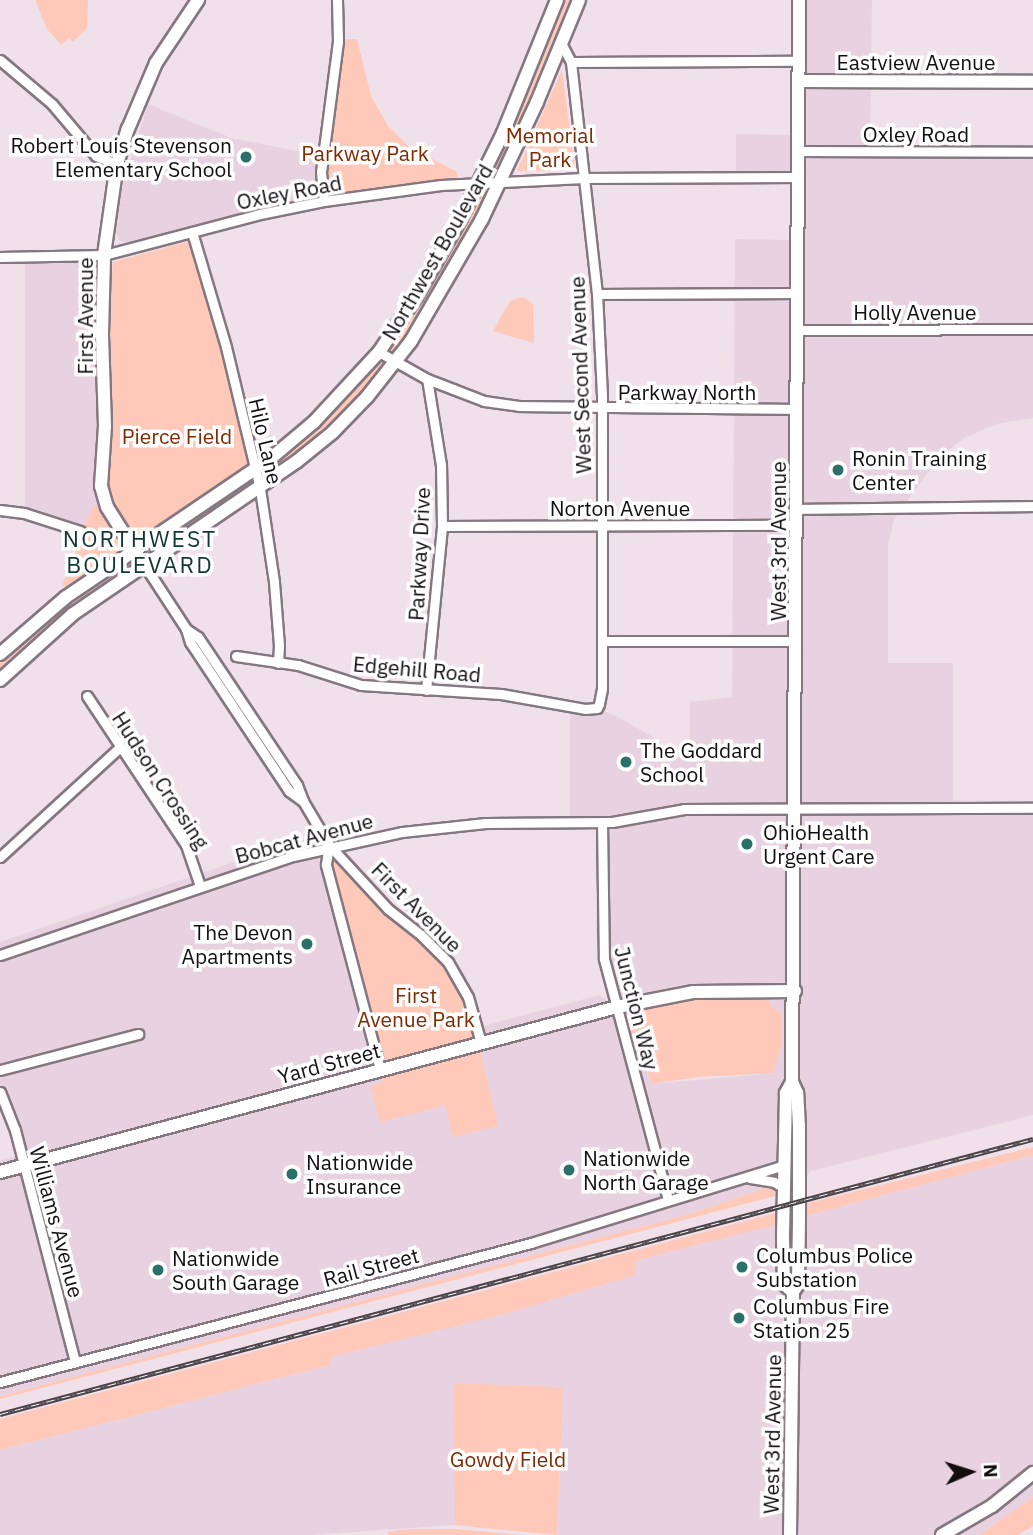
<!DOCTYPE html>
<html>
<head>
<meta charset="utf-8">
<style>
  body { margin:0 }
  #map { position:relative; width:1033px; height:1535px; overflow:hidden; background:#efe0ea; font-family:"IBM Plex Sans",sans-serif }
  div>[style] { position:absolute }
  .built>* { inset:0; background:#e8d2e1 }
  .green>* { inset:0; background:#fec9b8 }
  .roads { filter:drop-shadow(2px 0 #857780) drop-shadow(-2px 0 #857780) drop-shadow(0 2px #857780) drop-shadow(0 -2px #857780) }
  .street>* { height:9px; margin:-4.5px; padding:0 4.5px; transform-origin:4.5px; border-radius:4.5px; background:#fff }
  .secondary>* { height:12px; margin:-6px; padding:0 6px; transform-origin:6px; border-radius:6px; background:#fff }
  .rail>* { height:5px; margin-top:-2.5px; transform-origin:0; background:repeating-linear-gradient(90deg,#fff 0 8px,#4a4348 0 16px); box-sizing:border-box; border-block:2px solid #4a4348 }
  .dots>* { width:19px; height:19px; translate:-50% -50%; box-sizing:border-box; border:4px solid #fff; border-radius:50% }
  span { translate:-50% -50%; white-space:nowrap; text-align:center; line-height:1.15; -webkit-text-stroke:7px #fff; paint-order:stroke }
  .street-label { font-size:21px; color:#120d11 }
  .park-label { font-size:21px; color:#7f2802 }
  .poi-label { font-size:21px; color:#120d11 }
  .right { translate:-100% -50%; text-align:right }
  .left { translate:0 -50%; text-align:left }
  .neighbourhood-label { font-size:23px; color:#143631; letter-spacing:2px }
  .north { position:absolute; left:935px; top:1437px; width:70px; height:70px; -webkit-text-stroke:5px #fff; paint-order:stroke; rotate:87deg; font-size:19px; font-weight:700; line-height:28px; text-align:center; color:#120d11 }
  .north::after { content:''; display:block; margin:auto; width:24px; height:32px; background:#120d11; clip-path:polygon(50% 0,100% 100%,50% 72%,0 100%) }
</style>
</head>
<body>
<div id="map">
  <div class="built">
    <div style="clip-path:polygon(800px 0,872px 0,870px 152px,1033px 152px,1033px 418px,996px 424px,964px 438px,937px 460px,894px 519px,888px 545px,888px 663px,953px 663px,953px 800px,1033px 802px,1033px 1115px,811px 1171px,803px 1179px,771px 1186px,692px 1213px,0 1396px,0 1161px,20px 1155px,0 1096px,0 942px,313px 835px,476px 1031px,490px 1024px,600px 995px,628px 1018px,641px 1066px,646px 1066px,651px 1084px,774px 1073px,631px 1010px,607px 990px,596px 933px,596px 839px,600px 823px,570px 822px,570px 706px,597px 708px,618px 717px,651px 736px,681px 759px,690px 750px,690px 702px,732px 697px,735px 239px,794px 240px,794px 181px,736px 182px,736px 134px,798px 135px)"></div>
    <div style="clip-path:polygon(148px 104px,231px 138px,318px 155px,318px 195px,126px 243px,119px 240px,116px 232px,123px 184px)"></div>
    <div style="clip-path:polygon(25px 257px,91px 257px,113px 262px,110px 303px,112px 454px,101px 506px,93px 507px,82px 537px,25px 514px)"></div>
    <div style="clip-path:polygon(1033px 1155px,1033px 1497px,979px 1535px,557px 1535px,563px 1390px,454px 1383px,455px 1525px,312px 1535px,0 1535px,0 1450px,329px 1365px,330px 1357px,635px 1275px,636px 1260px)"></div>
  </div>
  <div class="green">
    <div style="clip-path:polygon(35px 0,88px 0,87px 28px,73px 42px,69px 38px,61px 45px,47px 29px)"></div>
    <div style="clip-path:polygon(557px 0,579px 0,537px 102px,411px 341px,332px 433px,73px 614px,0 680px,0 654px,41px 616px,270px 459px,379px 352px,461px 218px)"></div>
    <div style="clip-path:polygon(341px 39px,357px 39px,371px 96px,388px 126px,408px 146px,457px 172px,458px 177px,330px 195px,326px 165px)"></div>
    <div style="clip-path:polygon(562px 70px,575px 170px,517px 171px)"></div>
    <div style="clip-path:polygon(190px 241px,222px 349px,248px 465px,68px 587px,62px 586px,93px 506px,101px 506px,112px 454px,110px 303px,113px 262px)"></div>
    <div style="clip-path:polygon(518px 298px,525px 298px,533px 304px,534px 343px,493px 331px,510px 301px)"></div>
    <div style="clip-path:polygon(329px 845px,435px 948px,468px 997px,498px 1126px,453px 1137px,445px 1105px,380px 1122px,370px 1086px,383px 1082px,326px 865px)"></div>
    <div style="clip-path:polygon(769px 995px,770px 1005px,781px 1014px,781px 1045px,774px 1073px,698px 1077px,651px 1084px,646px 1066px,641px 1066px,628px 1018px,631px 1010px,702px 997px)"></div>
    <div style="clip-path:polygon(1033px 1147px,1033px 1155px,801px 1217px,800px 1205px)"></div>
    <div style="clip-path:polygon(771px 1186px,779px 1186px,783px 1194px,0 1399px,0 1396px,692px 1213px)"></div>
    <div style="clip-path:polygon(779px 1212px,778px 1224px,637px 1260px,635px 1275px,505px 1314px,331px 1357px,330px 1365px,0 1450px,0 1419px)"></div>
    <div style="clip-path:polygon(453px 1383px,560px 1387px,563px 1390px,557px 1535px,455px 1525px)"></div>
    <div style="clip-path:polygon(1033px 1497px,1033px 1526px,1018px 1535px,979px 1535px)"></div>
    <div style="clip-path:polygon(411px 1529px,455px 1529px,522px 1535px,389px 1535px,387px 1532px)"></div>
  </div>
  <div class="roads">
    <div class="street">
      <div style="left:0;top:60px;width:68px;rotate:40.2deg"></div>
      <div style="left:52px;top:104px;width:68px;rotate:49.8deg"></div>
      <div style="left:96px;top:156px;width:22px;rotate:21deg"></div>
      <div style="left:571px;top:62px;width:228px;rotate:-0.3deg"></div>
      <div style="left:798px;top:151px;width:235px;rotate:0.2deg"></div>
      <div style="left:324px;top:201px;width:29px;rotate:-96deg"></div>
      <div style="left:321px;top:172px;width:132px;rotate:-82.6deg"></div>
      <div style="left:338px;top:41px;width:41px;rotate:-91.4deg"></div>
      <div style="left:192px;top:232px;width:120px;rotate:73.5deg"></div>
      <div style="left:226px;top:347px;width:146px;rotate:76.5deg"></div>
      <div style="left:260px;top:489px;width:94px;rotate:81.4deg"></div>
      <div style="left:274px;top:582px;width:63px;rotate:85.5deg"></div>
      <div style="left:279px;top:645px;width:18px;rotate:93deg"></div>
      <div style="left:0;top:257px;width:104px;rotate:-1.1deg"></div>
      <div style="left:104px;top:255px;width:161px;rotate:-14.7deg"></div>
      <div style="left:260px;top:214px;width:65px;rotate:-11.5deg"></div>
      <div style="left:324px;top:201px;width:118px;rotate:-7.8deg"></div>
      <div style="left:441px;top:185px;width:143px;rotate:-2.8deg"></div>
      <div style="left:584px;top:178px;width:214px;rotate:-0.3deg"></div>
      <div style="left:597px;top:294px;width:201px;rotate:-0.3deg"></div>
      <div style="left:798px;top:330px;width:235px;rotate:-0.2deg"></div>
      <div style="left:379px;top:352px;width:55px;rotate:29.4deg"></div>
      <div style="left:427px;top:379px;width:28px;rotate:21deg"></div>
      <div style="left:453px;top:389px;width:33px;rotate:21deg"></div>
      <div style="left:484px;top:401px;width:35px;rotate:8deg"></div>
      <div style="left:519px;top:406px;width:278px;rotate:0.6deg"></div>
      <div style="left:797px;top:509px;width:236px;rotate:-0.7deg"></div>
      <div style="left:0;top:510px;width:24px;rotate:7deg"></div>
      <div style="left:24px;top:513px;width:59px;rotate:17.8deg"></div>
      <div style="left:442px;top:526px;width:355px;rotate:-0.2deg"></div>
      <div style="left:145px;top:566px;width:75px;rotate:56.9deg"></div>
      <div style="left:186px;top:629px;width:14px;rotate:73deg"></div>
      <div style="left:190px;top:642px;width:179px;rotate:56.4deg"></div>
      <div style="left:289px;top:791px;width:17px;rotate:36deg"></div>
      <div style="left:186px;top:629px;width:14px;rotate:34deg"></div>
      <div style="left:198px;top:637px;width:178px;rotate:56.2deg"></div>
      <div style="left:297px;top:785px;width:17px;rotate:69deg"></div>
      <div style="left:303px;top:801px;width:51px;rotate:59.4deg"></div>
      <div style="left:329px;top:845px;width:87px;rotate:47.3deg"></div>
      <div style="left:388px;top:909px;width:42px;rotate:38.2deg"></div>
      <div style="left:421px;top:935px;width:38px;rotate:45deg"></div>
      <div style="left:448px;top:962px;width:40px;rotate:60.3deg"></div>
      <div style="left:468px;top:997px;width:48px;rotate:74.2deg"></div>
      <div style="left:602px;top:641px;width:194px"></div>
      <div style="left:236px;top:656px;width:63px;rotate:8.3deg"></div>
      <div style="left:298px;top:665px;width:66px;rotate:17.6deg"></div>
      <div style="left:361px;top:685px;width:140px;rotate:3.7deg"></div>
      <div style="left:501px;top:694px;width:85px;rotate:10.1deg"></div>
      <div style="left:585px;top:709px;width:12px;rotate:-5deg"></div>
      <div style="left:597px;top:708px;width:4px;rotate:-63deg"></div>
      <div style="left:599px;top:704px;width:16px;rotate:-79deg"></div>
      <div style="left:602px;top:688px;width:293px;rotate:-90deg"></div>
      <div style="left:602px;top:395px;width:101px;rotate:-92.8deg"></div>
      <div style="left:597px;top:294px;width:233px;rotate:-96.4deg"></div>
      <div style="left:571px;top:62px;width:21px;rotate:-118deg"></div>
      <div style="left:426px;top:690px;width:165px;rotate:-84.4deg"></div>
      <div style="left:442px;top:526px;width:61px;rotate:-90.9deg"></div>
      <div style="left:441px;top:465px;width:87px;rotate:-99.2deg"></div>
      <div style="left:87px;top:696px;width:179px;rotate:56.4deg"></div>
      <div style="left:186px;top:845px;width:43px;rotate:71.1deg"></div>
      <div style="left:602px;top:822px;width:137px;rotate:89.2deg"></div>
      <div style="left:604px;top:959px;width:249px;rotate:75.1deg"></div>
      <div style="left:329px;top:845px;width:20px;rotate:99deg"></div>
      <div style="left:326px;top:865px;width:212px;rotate:75.2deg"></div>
      <div style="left:0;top:857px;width:163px;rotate:-42.5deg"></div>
      <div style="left:0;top:955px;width:309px;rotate:-18.7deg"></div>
      <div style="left:293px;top:856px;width:112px;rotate:-12.4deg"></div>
      <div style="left:402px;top:832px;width:84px;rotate:-6.1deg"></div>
      <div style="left:486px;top:823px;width:126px;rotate:-0.5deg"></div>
      <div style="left:612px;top:822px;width:73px;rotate:-10.2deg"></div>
      <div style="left:684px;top:809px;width:349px;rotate:-0.2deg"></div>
      <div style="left:0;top:1070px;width:143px;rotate:-14.6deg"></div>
      <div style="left:0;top:1092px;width:41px;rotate:68.5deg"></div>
      <div style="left:15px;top:1130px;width:240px;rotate:75.5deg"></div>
      <div style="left:750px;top:1178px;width:24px;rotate:9deg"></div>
      <div style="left:774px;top:1182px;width:12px;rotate:31deg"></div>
      <div style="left:0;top:1382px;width:549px;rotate:-14.67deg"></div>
      <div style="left:531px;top:1243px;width:265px;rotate:-17.1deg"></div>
    </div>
    <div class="secondary">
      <div style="left:799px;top:81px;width:234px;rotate:0.2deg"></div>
      <div style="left:138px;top:556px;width:58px;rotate:-122.3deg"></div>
      <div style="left:107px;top:507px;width:22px;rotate:-106deg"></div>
      <div style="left:101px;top:486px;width:60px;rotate:-86.2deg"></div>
      <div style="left:105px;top:426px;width:92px;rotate:-91.9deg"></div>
      <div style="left:102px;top:334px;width:79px;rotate:-88.5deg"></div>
      <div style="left:104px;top:255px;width:92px;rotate:-81.9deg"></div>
      <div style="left:117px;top:164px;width:37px;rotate:-73deg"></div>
      <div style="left:128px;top:129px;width:72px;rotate:-67deg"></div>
      <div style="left:156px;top:63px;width:76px;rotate:-56.3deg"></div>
      <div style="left:0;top:654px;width:87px;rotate:-40.8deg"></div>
      <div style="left:66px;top:597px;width:246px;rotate:-34.1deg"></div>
      <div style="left:270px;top:459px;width:57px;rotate:-40.1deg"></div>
      <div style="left:314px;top:422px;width:96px;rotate:-47.1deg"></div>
      <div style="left:379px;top:352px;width:66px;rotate:-56.1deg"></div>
      <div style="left:416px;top:297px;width:91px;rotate:-60.3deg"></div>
      <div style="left:461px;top:218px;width:95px;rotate:-63.7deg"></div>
      <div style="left:503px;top:133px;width:144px;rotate:-67.9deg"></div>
      <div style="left:0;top:680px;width:98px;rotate:-42.1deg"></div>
      <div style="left:73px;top:614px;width:270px;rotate:-34.3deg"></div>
      <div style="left:296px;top:462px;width:46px;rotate:-38.9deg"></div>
      <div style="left:332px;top:433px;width:50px;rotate:-45.8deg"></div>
      <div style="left:367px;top:397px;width:71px;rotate:-51.8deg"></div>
      <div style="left:411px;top:341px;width:141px;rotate:-59.8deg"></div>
      <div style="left:482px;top:219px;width:129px;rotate:-64.8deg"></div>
      <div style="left:537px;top:102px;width:110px;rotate:-67.6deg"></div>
      <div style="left:792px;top:1082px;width:13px;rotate:119deg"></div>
      <div style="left:786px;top:1093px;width:145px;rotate:91.2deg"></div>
      <div style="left:783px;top:1238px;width:46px;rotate:88.8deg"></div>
      <div style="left:784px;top:1284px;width:12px;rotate:42deg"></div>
      <div style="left:0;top:1172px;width:639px;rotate:-14.97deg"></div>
      <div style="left:617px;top:1007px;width:77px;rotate:-11.2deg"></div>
      <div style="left:693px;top:992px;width:102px;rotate:-0.6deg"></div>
      <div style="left:790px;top:1535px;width:243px;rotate:-89.3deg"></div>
      <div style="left:793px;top:1292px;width:9px;rotate:-58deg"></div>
      <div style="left:798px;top:1284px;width:62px;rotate:-89.1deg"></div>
      <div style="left:799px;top:1222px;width:95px;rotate:-90deg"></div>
      <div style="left:799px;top:1127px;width:34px;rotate:-93deg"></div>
      <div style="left:797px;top:1093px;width:12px;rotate:-114deg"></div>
      <div style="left:792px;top:1082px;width:1082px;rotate:-89.63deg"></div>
      <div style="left:942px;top:1535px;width:58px;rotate:-30.1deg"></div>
      <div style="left:992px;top:1506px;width:53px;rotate:-38.8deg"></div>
    </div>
  </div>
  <div class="rail">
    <div style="left:0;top:1414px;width:1069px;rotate:-14.91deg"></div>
  </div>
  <div class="dots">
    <div style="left:246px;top:157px;background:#287068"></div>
    <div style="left:838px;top:470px;background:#287068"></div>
    <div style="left:626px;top:762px;background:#287068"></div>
    <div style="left:747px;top:844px;background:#287068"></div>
    <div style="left:307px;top:944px;background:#287068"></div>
    <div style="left:569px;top:1170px;background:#287068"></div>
    <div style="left:292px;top:1174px;background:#287068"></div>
    <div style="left:742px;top:1267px;background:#287068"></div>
    <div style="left:158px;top:1270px;background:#287068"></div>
    <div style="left:739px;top:1318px;background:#287068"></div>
  </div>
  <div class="street-label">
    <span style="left:916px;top:62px">Eastview Avenue</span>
    <span style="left:916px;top:134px">Oxley Road</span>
    <span style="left:289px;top:192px;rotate:-11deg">Oxley Road</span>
    <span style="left:437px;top:252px;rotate:-60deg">Northwest Boulevard</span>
    <span style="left:915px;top:312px">Holly Avenue</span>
    <span style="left:85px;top:316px;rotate:-90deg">First Avenue</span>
    <span style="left:580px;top:375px;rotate:-92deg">West Second Avenue</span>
    <span style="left:687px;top:392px">Parkway North</span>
    <span style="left:266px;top:441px;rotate:77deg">Hilo Lane</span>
    <span style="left:620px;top:508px">Norton Avenue</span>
    <span style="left:778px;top:541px;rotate:-90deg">West 3rd Avenue</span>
    <span style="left:419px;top:554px;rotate:-87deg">Parkway Drive</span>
    <span style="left:417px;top:669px;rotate:5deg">Edgehill Road</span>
    <span style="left:161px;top:780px;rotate:57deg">Hudson Crossing</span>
    <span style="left:304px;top:838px;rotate:-15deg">Bobcat Avenue</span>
    <span style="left:417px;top:907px;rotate:45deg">First Avenue</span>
    <span style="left:637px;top:1008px;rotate:76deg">Junction Way</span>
    <span style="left:329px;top:1063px;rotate:-15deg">Yard Street</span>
    <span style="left:57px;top:1222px;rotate:75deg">Williams Avenue</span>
    <span style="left:371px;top:1267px;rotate:-15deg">Rail Street</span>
    <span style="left:772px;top:1434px;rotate:-89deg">West 3rd Avenue</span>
  </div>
  <div class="park-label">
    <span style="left:550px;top:147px">Memorial<br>Park</span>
    <span style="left:365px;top:153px">Parkway Park</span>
    <span style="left:177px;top:436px">Pierce Field</span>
    <span style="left:416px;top:1007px">First<br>Avenue Park</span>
    <span style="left:508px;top:1459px">Gowdy Field</span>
  </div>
  <div class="poi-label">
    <span class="right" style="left:232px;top:157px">Robert Louis Stevenson<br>Elementary School</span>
    <span class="left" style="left:852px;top:470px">Ronin Training<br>Center</span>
    <span class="left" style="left:640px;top:762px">The Goddard<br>School</span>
    <span class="left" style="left:763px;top:844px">OhioHealth<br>Urgent Care</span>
    <span class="right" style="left:293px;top:944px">The Devon<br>Apartments</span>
    <span class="left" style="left:583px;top:1170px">Nationwide<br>North Garage</span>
    <span class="left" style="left:306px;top:1174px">Nationwide<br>Insurance</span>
    <span class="left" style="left:756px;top:1267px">Columbus Police<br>Substation</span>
    <span class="left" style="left:172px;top:1270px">Nationwide<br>South Garage</span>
    <span class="left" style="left:753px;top:1318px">Columbus Fire<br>Station 25</span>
  </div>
  <div class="neighbourhood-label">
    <span style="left:140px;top:551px">NORTHWEST<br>BOULEVARD</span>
  </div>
  <div class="north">N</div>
</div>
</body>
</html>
